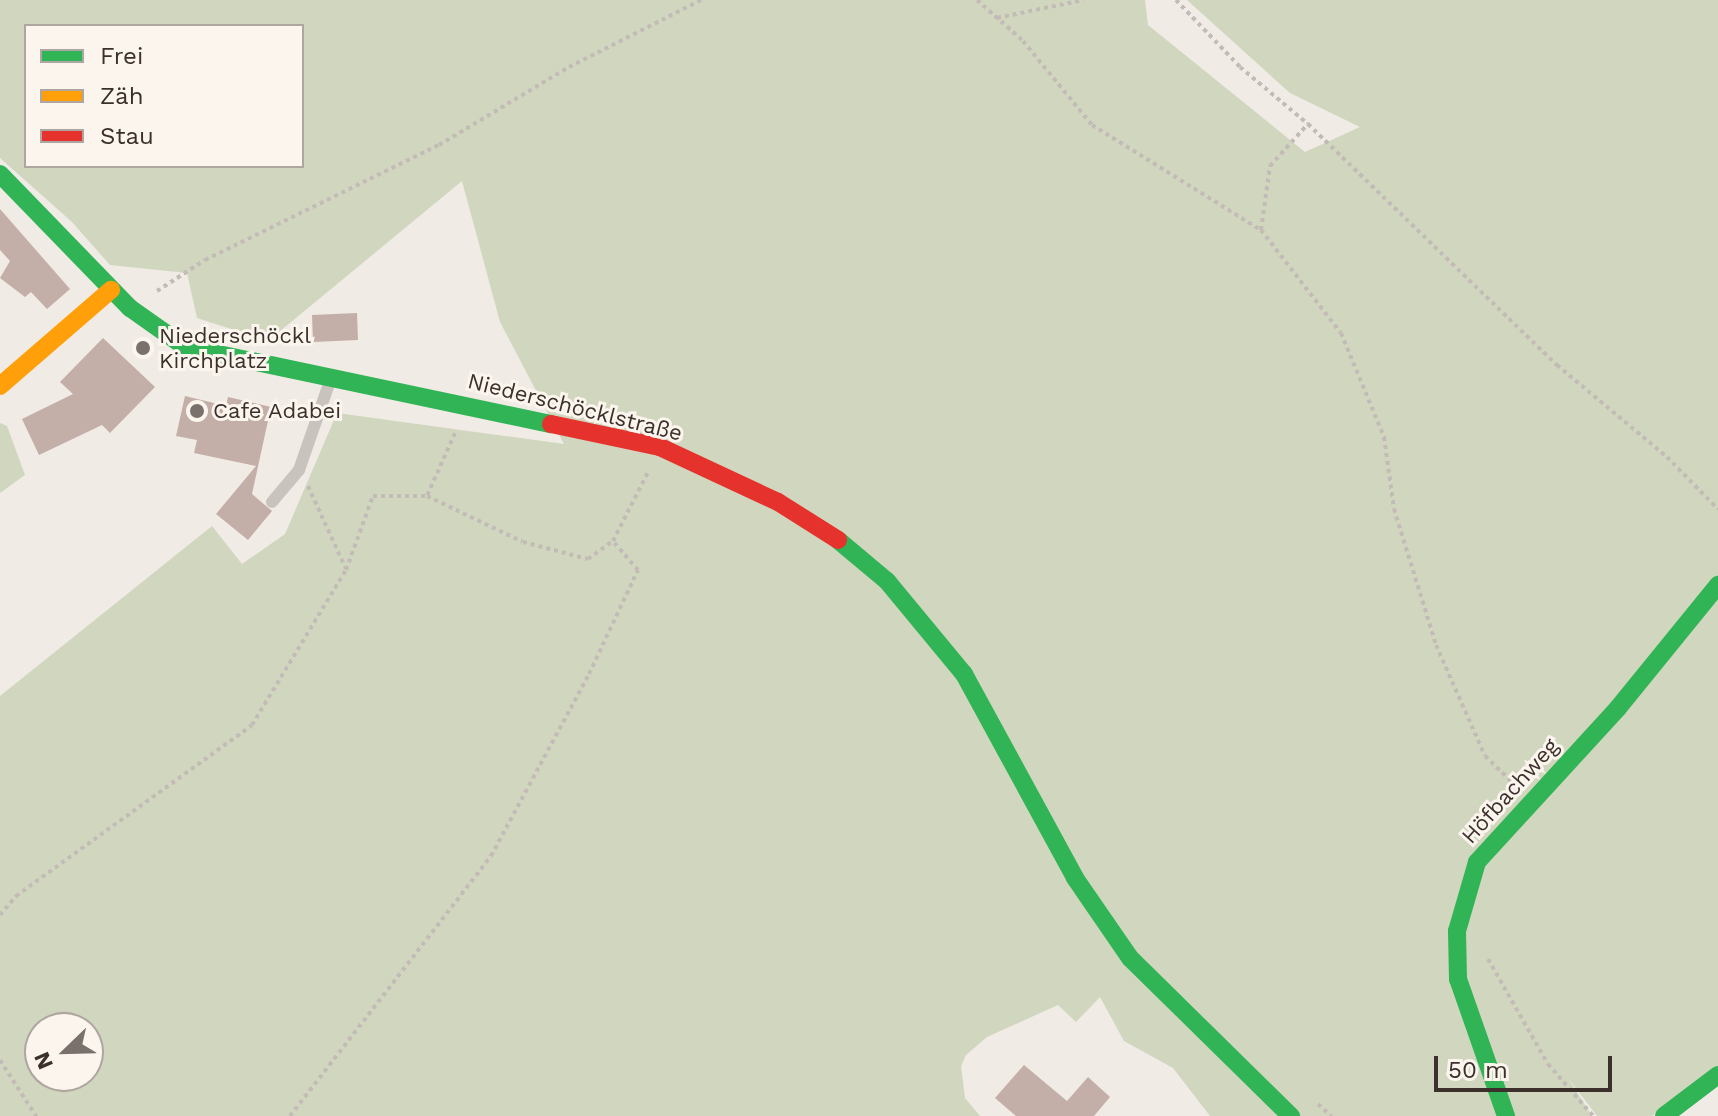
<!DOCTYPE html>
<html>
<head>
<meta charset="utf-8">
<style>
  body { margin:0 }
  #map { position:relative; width:1718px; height:1116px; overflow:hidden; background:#f0ebe5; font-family:"Work Sans",sans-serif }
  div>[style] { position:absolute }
  .green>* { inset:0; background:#d1d6bf }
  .building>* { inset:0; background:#c3afa7 }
  .path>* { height:4px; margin-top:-2px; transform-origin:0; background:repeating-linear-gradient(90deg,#c2bbb6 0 4px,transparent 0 8px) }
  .lane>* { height:12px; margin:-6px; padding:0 6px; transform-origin:6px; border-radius:6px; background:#c9c3be }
  .fast>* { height:18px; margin:-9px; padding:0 9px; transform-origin:9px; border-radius:9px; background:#30b455 }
  .slow>* { height:18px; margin:-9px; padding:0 9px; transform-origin:9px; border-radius:9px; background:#ff9f0a }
  .jam>* { height:18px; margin:-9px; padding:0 9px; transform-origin:9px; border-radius:9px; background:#e5322d }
  .dots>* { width:22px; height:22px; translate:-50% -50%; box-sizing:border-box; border:4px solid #fbf5ee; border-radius:50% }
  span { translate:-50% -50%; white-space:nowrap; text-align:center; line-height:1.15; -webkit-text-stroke:6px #fbf5ee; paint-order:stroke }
  .poi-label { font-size:22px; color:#3b302b }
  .left { translate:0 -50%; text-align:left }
  .street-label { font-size:22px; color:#3b302b }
  .legend { position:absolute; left:24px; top:24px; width:280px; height:144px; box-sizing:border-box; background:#fbf5ee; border:2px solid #aea6a0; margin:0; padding:10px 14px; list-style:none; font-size:24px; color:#3b302b }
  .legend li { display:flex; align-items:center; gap:16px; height:40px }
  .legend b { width:40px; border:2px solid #aea6a0 }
  .north { position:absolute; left:24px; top:1012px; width:80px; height:80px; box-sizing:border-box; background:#fbf5ee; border:2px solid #aea6a0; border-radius:50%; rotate:247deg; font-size:22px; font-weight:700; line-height:32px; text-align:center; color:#3b302b }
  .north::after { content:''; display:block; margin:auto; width:28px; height:36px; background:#7a716c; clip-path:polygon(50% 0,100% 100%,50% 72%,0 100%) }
  .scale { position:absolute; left:1434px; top:1056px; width:178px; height:36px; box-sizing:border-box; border:4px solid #3b302b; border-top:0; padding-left:10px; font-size:24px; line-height:28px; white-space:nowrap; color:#3b302b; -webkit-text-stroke:6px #fbf5ee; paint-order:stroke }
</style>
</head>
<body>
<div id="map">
  <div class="green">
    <div style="clip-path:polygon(evenodd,0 0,1145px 0,1148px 25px,1305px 152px,1360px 127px,1290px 93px,1187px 0,1718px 0,1718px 1066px,1652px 1116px,1597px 1116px,1568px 1078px,1592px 1116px,1210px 1116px,1173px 1068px,1124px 1041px,1100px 997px,1076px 1022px,1058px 1005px,987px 1037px,966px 1055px,961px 1066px,965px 1098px,980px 1116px,0 1116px,0 696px,212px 526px,242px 564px,285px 534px,337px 413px,564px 444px,500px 322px,462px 181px,268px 341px,197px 318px,187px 273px,110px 265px,72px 222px,0 158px,0 0,26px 26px,302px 26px,302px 166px,26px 166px,26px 26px,0 0,40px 1028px,88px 1028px,88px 1076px,40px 1076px,40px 1028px)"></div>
    <div style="clip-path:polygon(0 423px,7px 426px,25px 475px,0 493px)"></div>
  </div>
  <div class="building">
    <div style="clip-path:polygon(0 209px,70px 289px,47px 309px,31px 292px,25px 297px,0 278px,10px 261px,0 250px)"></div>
    <div style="clip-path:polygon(357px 313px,358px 340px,313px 342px,312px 315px)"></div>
    <div style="clip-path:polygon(103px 338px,155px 387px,110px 433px,102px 425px,39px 455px,22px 419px,73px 394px,60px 382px)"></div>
    <div style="clip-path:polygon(185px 396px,226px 406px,228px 397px,271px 407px,252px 494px,272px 511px,248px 540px,216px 514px,256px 466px,194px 453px,197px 440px,176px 436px)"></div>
    <div style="clip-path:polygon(1024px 1065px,1067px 1101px,1088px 1077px,1110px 1097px,1094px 1116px,1016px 1116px,995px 1098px)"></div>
  </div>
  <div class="path">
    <div style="left:977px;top:0;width:62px;rotate:41.7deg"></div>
    <div style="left:1023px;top:41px;width:109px;rotate:50.6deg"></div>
    <div style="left:1092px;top:125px;width:199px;rotate:31.9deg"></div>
    <div style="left:1261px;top:230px;width:130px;rotate:52.2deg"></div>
    <div style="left:1341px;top:333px;width:113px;rotate:67.5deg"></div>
    <div style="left:1384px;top:437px;width:73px;rotate:82.1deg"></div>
    <div style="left:1394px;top:509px;width:142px;rotate:72.8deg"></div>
    <div style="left:1436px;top:645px;width:121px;rotate:66.2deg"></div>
    <div style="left:1485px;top:756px;width:36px;rotate:44deg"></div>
    <div style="left:1176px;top:0;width:93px;rotate:46.3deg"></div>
    <div style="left:1240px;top:67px;width:89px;rotate:40deg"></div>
    <div style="left:1308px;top:124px;width:347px;rotate:44.1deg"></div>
    <div style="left:1557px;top:365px;width:143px;rotate:39.9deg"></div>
    <div style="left:1667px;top:457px;width:73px;rotate:45.6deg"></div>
    <div style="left:997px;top:18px;width:88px;rotate:-11.8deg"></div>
    <div style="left:1261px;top:230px;width:65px;rotate:-82deg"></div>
    <div style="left:1270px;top:166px;width:57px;rotate:-47.9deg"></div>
    <div style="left:157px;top:291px;width:57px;rotate:-32.9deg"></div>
    <div style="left:205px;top:260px;width:261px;rotate:-26.2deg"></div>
    <div style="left:439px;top:145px;width:152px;rotate:-31deg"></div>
    <div style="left:569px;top:67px;width:148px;rotate:-26.9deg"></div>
    <div style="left:455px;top:433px;width:69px;rotate:114deg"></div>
    <div style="left:427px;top:496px;width:106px;rotate:25.6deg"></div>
    <div style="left:523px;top:542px;width:67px;rotate:14.7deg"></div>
    <div style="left:588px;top:559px;width:31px;rotate:-36deg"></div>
    <div style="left:308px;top:486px;width:91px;rotate:65.4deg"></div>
    <div style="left:0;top:915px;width:25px;rotate:-50deg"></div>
    <div style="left:16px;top:896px;width:291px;rotate:-35.9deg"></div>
    <div style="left:252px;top:725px;width:181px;rotate:-58.8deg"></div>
    <div style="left:346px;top:570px;width:79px;rotate:-70deg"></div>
    <div style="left:373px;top:496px;width:54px"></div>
    <div style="left:1488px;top:959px;width:121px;rotate:60.3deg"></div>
    <div style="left:1548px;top:1064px;width:69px;rotate:49.1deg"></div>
    <div style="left:0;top:1060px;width:67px;rotate:57.3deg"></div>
    <div style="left:1318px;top:1104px;width:18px;rotate:43deg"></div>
    <div style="left:290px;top:1116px;width:329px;rotate:-52.3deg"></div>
    <div style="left:491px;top:856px;width:207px;rotate:-61.7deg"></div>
    <div style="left:589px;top:674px;width:115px;rotate:-64.8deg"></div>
    <div style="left:638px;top:570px;width:38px;rotate:-131deg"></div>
    <div style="left:613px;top:541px;width:77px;rotate:-63.1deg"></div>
  </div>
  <div class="lane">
    <div style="left:272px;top:502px;width:42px;rotate:-49.8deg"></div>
    <div style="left:299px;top:470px;width:94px;rotate:-70.8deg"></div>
  </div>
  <div class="fast">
    <div style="left:0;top:174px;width:187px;rotate:45.9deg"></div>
    <div style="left:130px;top:308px;width:67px;rotate:35.3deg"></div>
    <div style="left:185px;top:347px;width:374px;rotate:11.9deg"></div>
    <div style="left:838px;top:540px;width:64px;rotate:39.9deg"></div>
    <div style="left:887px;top:581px;width:121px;rotate:50.4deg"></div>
    <div style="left:964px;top:674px;width:232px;rotate:61.4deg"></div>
    <div style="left:1075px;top:878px;width:97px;rotate:55.5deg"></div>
    <div style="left:1130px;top:958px;width:226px;rotate:44.5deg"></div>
    <div style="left:1506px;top:1116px;width:145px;rotate:-109.3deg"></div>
    <div style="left:1458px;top:979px;width:48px;rotate:-91.2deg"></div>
    <div style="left:1457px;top:931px;width:72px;rotate:-73.8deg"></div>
    <div style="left:1477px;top:862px;width:209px;rotate:-47.5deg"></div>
    <div style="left:1618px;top:708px;width:159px;rotate:-50.9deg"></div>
    <div style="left:1664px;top:1116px;width:68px;rotate:-37.2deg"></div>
  </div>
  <div class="slow">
    <div style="left:0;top:386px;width:147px;rotate:-40.9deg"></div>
  </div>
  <div class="jam">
    <div style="left:551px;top:424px;width:111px;rotate:11.9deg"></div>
    <div style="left:660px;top:447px;width:130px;rotate:25deg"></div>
    <div style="left:778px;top:502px;width:71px;rotate:32.3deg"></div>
  </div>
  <div class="dots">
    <div style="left:143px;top:348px;background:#7a716c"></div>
    <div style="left:197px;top:411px;background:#7a716c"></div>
  </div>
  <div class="poi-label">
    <span class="left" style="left:159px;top:348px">Niederschöckl<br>Kirchplatz</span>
    <span class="left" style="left:213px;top:411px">Cafe Adabei</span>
  </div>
  <div class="street-label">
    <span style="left:575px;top:407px;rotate:14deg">Niederschöcklstraße</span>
    <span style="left:1510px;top:791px;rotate:-48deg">Höfbachweg</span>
  </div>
  <ul class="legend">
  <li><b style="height:10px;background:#30b455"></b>Frei</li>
  <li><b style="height:10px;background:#ff9f0a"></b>Zäh</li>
  <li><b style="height:10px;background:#e5322d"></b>Stau</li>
  </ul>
  <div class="north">N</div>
  <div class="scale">50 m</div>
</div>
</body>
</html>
